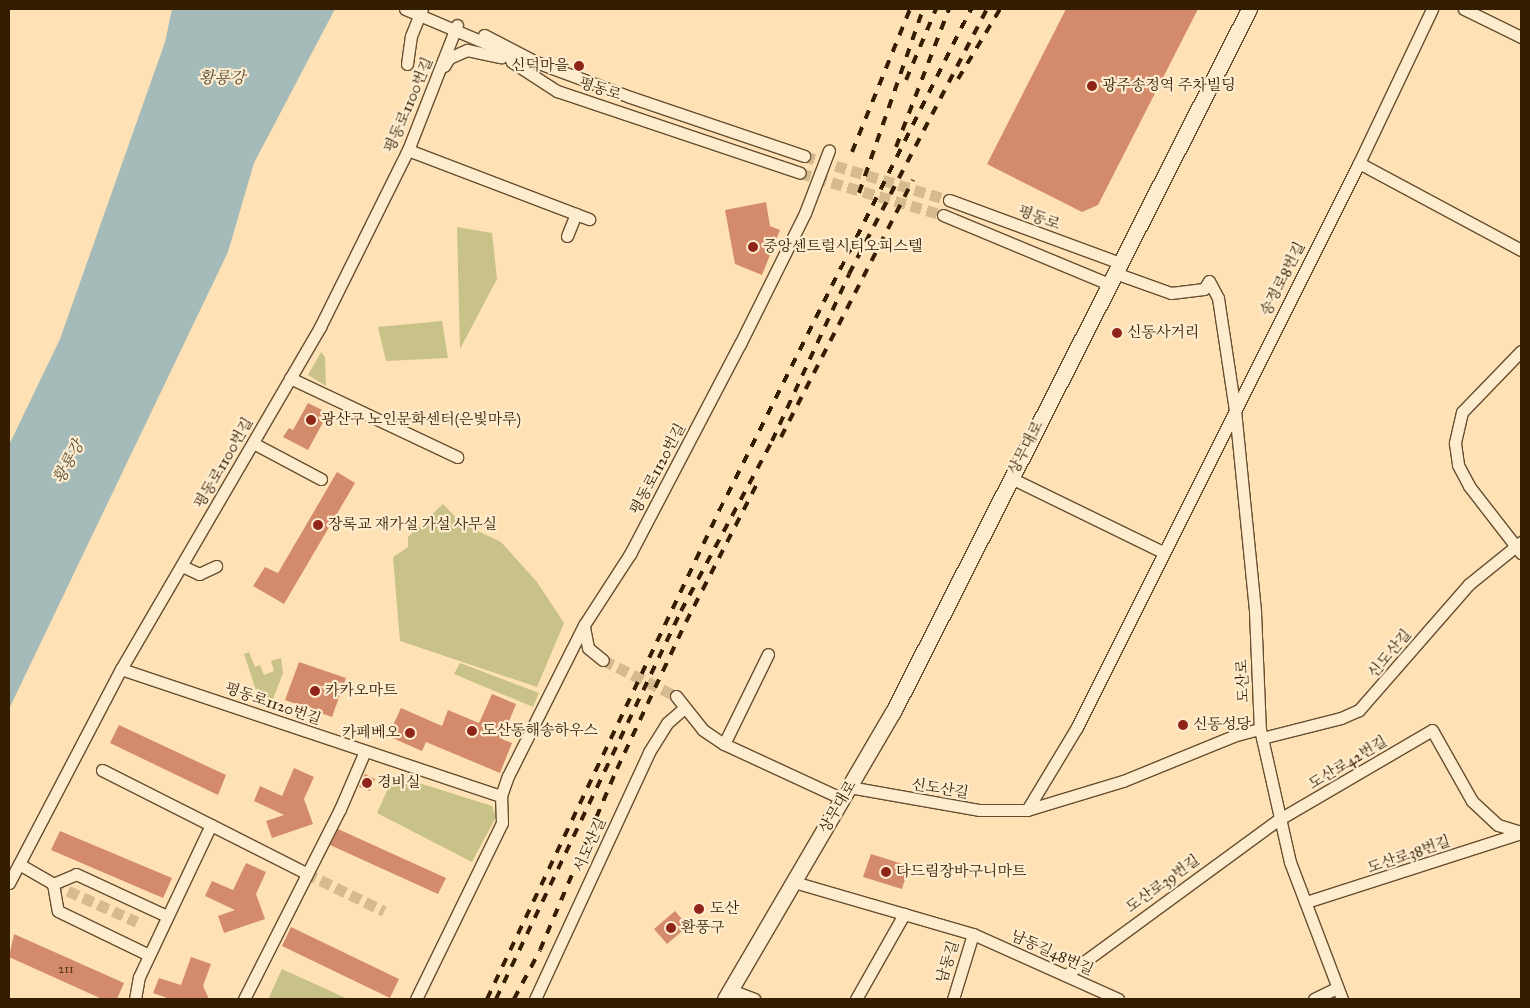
<!DOCTYPE html>
<html>
<head>
<meta charset="utf-8">
<style>
  body { margin:0 }
  #map { position:relative; width:1530px; height:1008px; overflow:hidden; background:#fee2b5; font-family:"IM FELL Great Primer","Noto Serif KR",serif }
  div>[style] { position:absolute }
  .green>* { inset:0; background:#c8c188 }
  .water>* { inset:0; background:#a5bbb9 }
  .building>* { inset:0; background:#d48b6b }
  .minor-tunnel>* { height:11px; margin-top:-5.5px; transform-origin:0; background:repeating-linear-gradient(90deg,#d6bb91 0 11px,transparent 0 16.5px) }
  .roads { filter:drop-shadow(1px 0 #674e2f) drop-shadow(-1px 0 #674e2f) drop-shadow(0 1px #674e2f) drop-shadow(0 -1px #674e2f) }
  .minor>* { height:11px; margin:-5.5px; padding:0 5.5px; transform-origin:5.5px; border-radius:5.5px; background:#feeccf }
  .secondary>* { height:15px; margin:-7.5px; padding:0 7.5px; transform-origin:7.5px; border-radius:7.5px; background:#feeccf }
  .rail>* { height:4px; margin-top:-2px; transform-origin:0; background:repeating-linear-gradient(90deg,#351d02 0 9px,transparent 0 18px) }
  .dots>* { width:14px; height:14px; translate:-50% -50%; box-sizing:border-box; border:2px solid #feeccf; border-radius:50% }
  span { translate:-50% -50%; white-space:nowrap; text-align:center; line-height:1.15; -webkit-text-stroke:4.5px #feeccf; paint-order:stroke }
  .number-label { font-size:12px; color:#5d381c }
  .number-label span { -webkit-text-stroke-width:0 }
  .poi-label { font-size:15px; color:#351d02 }
  .right { translate:-100% -50%; text-align:right }
  .left { translate:0 -50%; text-align:left }
  .street-label { font-size:15px; color:#351d02 }
  .water-label { font-size:16px; color:#574c39; font-style:italic }
  .frame { position:absolute; inset:0; border:10px solid #351d02; pointer-events:none }
</style>
</head>
<body>
<div id="map">
  <div class="green">
    <div style="clip-path:polygon(457px 227px,492px 233px,497px 279px,460px 349px)"></div>
    <div style="clip-path:polygon(442px 321px,448px 358px,386px 361px,378px 327px)"></div>
    <div style="clip-path:polygon(321px 352px,325px 357px,326px 386px,308px 375px)"></div>
    <div style="clip-path:polygon(443px 504px,461px 523px,501px 542px,537px 582px,564px 623px,537px 687px,400px 641px,393px 557px,408px 547px,408px 537px)"></div>
    <div style="clip-path:polygon(249px 652px,255px 667px,260px 665px,264px 675px,274px 671px,271px 661px,281px 658px,283px 673px,273px 699px,257px 693px,244px 654px)"></div>
    <div style="clip-path:polygon(460px 663px,539px 693px,533px 707px,454px 674px)"></div>
    <div style="clip-path:polygon(394px 775px,492px 806px,496px 817px,472px 862px,377px 813px)"></div>
    <div style="clip-path:polygon(282px 969px,348px 999px,268px 999px)"></div>
  </div>
  <div class="water">
    <div style="clip-path:polygon(172px 9px,335px 9px,254px 163px,228px 252px,9px 709px,9px 445px,60px 339px,165px 42px)"></div>
  </div>
  <div class="building">
    <div style="clip-path:polygon(1066px 9px,1198px 9px,1098px 205px,1082px 212px,987px 164px)"></div>
    <div style="clip-path:polygon(766px 202px,770px 226px,780px 230px,762px 275px,735px 264px,725px 210px)"></div>
    <div style="clip-path:polygon(308px 403px,328px 413px,308px 450px,283px 437px,289px 428px,293px 430px)"></div>
    <div style="clip-path:polygon(337px 472px,355px 483px,284px 604px,253px 586px,265px 567px,278px 573px)"></div>
    <div style="clip-path:polygon(299px 662px,346px 678px,332px 717px,285px 700px)"></div>
    <div style="clip-path:polygon(492px 694px,516px 704px,502px 739px,512px 743px,500px 773px,426px 742px,422px 751px,388px 736px,401px 708px,442px 726px,448px 710px,479px 723px)"></div>
    <div style="clip-path:polygon(119px 725px,226px 775px,218px 795px,110px 743px)"></div>
    <div style="clip-path:polygon(294px 768px,314px 777px,304px 799px,313px 824px,272px 838px,266px 821px,284px 815px,254px 801px,260px 786px,282px 796px)"></div>
    <div style="clip-path:polygon(365px 774px,375px 779px,370px 791px,359px 787px)"></div>
    <div style="clip-path:polygon(338px 829px,446px 878px,438px 894px,330px 845px)"></div>
    <div style="clip-path:polygon(60px 831px,172px 878px,163px 898px,51px 850px)"></div>
    <div style="clip-path:polygon(871px 854px,909px 866px,902px 889px,863px 877px)"></div>
    <div style="clip-path:polygon(246px 863px,266px 872px,256px 894px,265px 919px,224px 933px,218px 916px,235px 910px,205px 896px,212px 881px,233px 890px)"></div>
    <div style="clip-path:polygon(675px 911px,688px 926px,667px 944px,654px 929px)"></div>
    <div style="clip-path:polygon(291px 927px,399px 979px,390px 998px,282px 946px)"></div>
    <div style="clip-path:polygon(14px 934px,124px 983px,117px 999px,102px 999px,9px 957px)"></div>
    <div style="clip-path:polygon(191px 957px,211px 964px,203px 986px,209px 999px,170px 999px,153px 993px,159px 978px,181px 985px)"></div>
  </div>
  <div class="minor-tunnel">
    <div style="left:804px;top:156px;width:152px;rotate:16.9deg"></div>
    <div style="left:800px;top:173px;width:149px;rotate:16.4deg"></div>
    <div style="left:603px;top:660px;width:81px;rotate:26.3deg"></div>
    <div style="left:306px;top:873px;width:87px;rotate:26deg"></div>
    <div style="left:53px;top:884px;width:92px;rotate:24.3deg"></div>
  </div>
  <div class="roads">
    <div class="minor">
      <div style="left:405px;top:9px;width:111px;rotate:22.9deg"></div>
      <div style="left:507px;top:52px;width:11px;rotate:63deg"></div>
      <div style="left:512px;top:62px;width:54px;rotate:32.8deg"></div>
      <div style="left:557px;top:91px;width:256px;rotate:18.6deg"></div>
      <div style="left:1464px;top:9px;width:64px;rotate:26.2deg"></div>
      <div style="left:484px;top:35px;width:59px;rotate:27.4deg"></div>
      <div style="left:536px;top:62px;width:100px;rotate:20.4deg"></div>
      <div style="left:630px;top:97px;width:184px;rotate:18.7deg"></div>
      <div style="left:407px;top:64px;width:28px;rotate:-82deg"></div>
      <div style="left:411px;top:36px;width:29px;rotate:-68deg"></div>
      <div style="left:444px;top:66px;width:9px;rotate:-58deg"></div>
      <div style="left:449px;top:58px;width:20px;rotate:-24deg"></div>
      <div style="left:467px;top:50px;width:35px;rotate:12deg"></div>
      <div style="left:408px;top:150px;width:194px;rotate:20.9deg"></div>
      <div style="left:1359px;top:163px;width:184px;rotate:28.2deg"></div>
      <div style="left:949px;top:200px;width:182px;rotate:20.2deg"></div>
      <div style="left:943px;top:215px;width:180px;rotate:22.6deg"></div>
      <div style="left:567px;top:236px;width:24px;rotate:-68deg"></div>
      <div style="left:1115px;top:273px;width:59px;rotate:19.7deg"></div>
      <div style="left:1171px;top:293px;width:33px;rotate:-7deg"></div>
      <div style="left:1204px;top:289px;width:9px;rotate:-58deg"></div>
      <div style="left:1209px;top:281px;width:19px;rotate:62deg"></div>
      <div style="left:1218px;top:298px;width:113px;rotate:81.4deg"></div>
      <div style="left:1235px;top:410px;width:203px;rotate:84.3deg"></div>
      <div style="left:1255px;top:612px;width:117px;rotate:87.6deg"></div>
      <div style="left:1260px;top:729px;width:136px;rotate:77.3deg"></div>
      <div style="left:1290px;top:862px;width:147px;rotate:69.2deg"></div>
      <div style="left:1521px;top:351px;width:85px;rotate:134deg"></div>
      <div style="left:1462px;top:412px;width:32px;rotate:103deg"></div>
      <div style="left:1455px;top:443px;width:22px;rotate:82deg"></div>
      <div style="left:1458px;top:465px;width:24px;rotate:62deg"></div>
      <div style="left:1469px;top:486px;width:85px;rotate:52.2deg"></div>
      <div style="left:290px;top:378px;width:185px;rotate:25.3deg"></div>
      <div style="left:253px;top:443px;width:77px;rotate:27.9deg"></div>
      <div style="left:1011px;top:478px;width:169px;rotate:26deg"></div>
      <div style="left:182px;top:566px;width:19px;rotate:25deg"></div>
      <div style="left:199px;top:574px;width:19px;rotate:-25deg"></div>
      <div style="left:584px;top:627px;width:21px;rotate:79deg"></div>
      <div style="left:588px;top:648px;width:19px;rotate:39deg"></div>
      <div style="left:121px;top:669px;width:401px;rotate:18.5deg"></div>
      <div style="left:676px;top:696px;width:43px;rotate:51.5deg"></div>
      <div style="left:703px;top:730px;width:25px;rotate:34deg"></div>
      <div style="left:724px;top:744px;width:131px;rotate:24.8deg"></div>
      <div style="left:1262px;top:738px;width:81px;rotate:-14.2deg"></div>
      <div style="left:1341px;top:718px;width:20px;rotate:-24deg"></div>
      <div style="left:1359px;top:710px;width:167px;rotate:-48.9deg"></div>
      <div style="left:1469px;top:584px;width:67px;rotate:-38.9deg"></div>
      <div style="left:724px;top:744px;width:100px;rotate:-63.9deg"></div>
      <div style="left:102px;top:770px;width:122px;rotate:26.8deg"></div>
      <div style="left:849px;top:787px;width:133px;rotate:10deg"></div>
      <div style="left:980px;top:810px;width:47px"></div>
      <div style="left:1027px;top:810px;width:100px;rotate:-16.8deg"></div>
      <div style="left:1123px;top:781px;width:119px;rotate:-22.2deg"></div>
      <div style="left:1233px;top:736px;width:28px;rotate:-15deg"></div>
      <div style="left:1027px;top:810px;width:97px;rotate:-58.9deg"></div>
      <div style="left:1077px;top:727px;width:631px;rotate:-63.43deg"></div>
      <div style="left:1359px;top:163px;width:170px;rotate:-64.6deg"></div>
      <div style="left:19px;top:864px;width:39px;rotate:30deg"></div>
      <div style="left:53px;top:884px;width:27px;rotate:80deg"></div>
      <div style="left:58px;top:911px;width:101px;rotate:25.8deg"></div>
      <div style="left:794px;top:882px;width:186px;rotate:16.2deg"></div>
      <div style="left:973px;top:934px;width:159px;rotate:24.1deg"></div>
      <div style="left:9px;top:883px;width:242px;rotate:-62.4deg"></div>
      <div style="left:121px;top:669px;width:396px;rotate:-59.8deg"></div>
      <div style="left:320px;top:327px;width:198px;rotate:-63.6deg"></div>
      <div style="left:408px;top:150px;width:134px;rotate:-68.6deg"></div>
      <div style="left:53px;top:884px;width:25px;rotate:-23deg"></div>
      <div style="left:76px;top:874px;width:100px;rotate:24.8deg"></div>
      <div style="left:1306px;top:902px;width:226px;rotate:-17.8deg"></div>
      <div style="left:1066px;top:975px;width:263px;rotate:-36.2deg"></div>
      <div style="left:1278px;top:820px;width:178px;rotate:-30.3deg"></div>
      <div style="left:1432px;top:730px;width:81px;rotate:60.6deg"></div>
      <div style="left:1472px;top:801px;width:35px;rotate:43deg"></div>
      <div style="left:1498px;top:825px;width:24px;rotate:17deg"></div>
      <div style="left:731px;top:990px;width:25px;rotate:21deg"></div>
      <div style="left:135px;top:999px;width:22px;rotate:-80deg"></div>
      <div style="left:139px;top:977px;width:168px;rotate:-64.7deg"></div>
      <div style="left:211px;top:825px;width:106px;rotate:26.8deg"></div>
      <div style="left:244px;top:999px;width:213px;rotate:-63.2deg"></div>
      <div style="left:340px;top:809px;width:63px;rotate:-66.7deg"></div>
      <div style="left:416px;top:999px;width:196px;rotate:-64deg"></div>
      <div style="left:502px;top:823px;width:27px;rotate:-92deg"></div>
      <div style="left:501px;top:796px;width:21px;rotate:-71deg"></div>
      <div style="left:508px;top:776px;width:169px;rotate:-63.3deg"></div>
      <div style="left:584px;top:625px;width:85px;rotate:-57.1deg"></div>
      <div style="left:630px;top:554px;width:237px;rotate:-62.4deg"></div>
      <div style="left:740px;top:344px;width:146px;rotate:-63.6deg"></div>
      <div style="left:805px;top:213px;width:67px;rotate:-69.1deg"></div>
      <div style="left:535px;top:999px;width:272px;rotate:-65.2deg"></div>
      <div style="left:649px;top:752px;width:34px;rotate:-58deg"></div>
      <div style="left:667px;top:723px;width:21px;rotate:-41deg"></div>
      <div style="left:856px;top:999px;width:98px;rotate:-60.5deg"></div>
      <div style="left:953px;top:999px;width:68px;rotate:-72.9deg"></div>
      <div style="left:1314px;top:999px;width:25px;rotate:-26deg"></div>
    </div>
    <div class="secondary">
      <div style="left:725px;top:999px;width:333px;rotate:-59.7deg"></div>
      <div style="left:893px;top:712px;width:788px;rotate:-63.14deg"></div>
    </div>
  </div>
  <div class="rail">
    <div style="left:958px;top:79px;width:82px;rotate:-59deg"></div>
    <div style="left:906px;top:80px;width:77px;rotate:-67.1deg"></div>
    <div style="left:896px;top:147px;width:148px;rotate:-69deg"></div>
    <div style="left:852px;top:152px;width:154px;rotate:-67.9deg"></div>
    <div style="left:859px;top:193px;width:195px;rotate:-70.8deg"></div>
    <div style="left:781px;top:437px;width:289px;rotate:-62.8deg"></div>
    <div style="left:487px;top:999px;width:540px;rotate:-64.57deg"></div>
    <div style="left:719px;top:511px;width:562px;rotate:-63.34deg"></div>
    <div style="left:496px;top:999px;width:430px;rotate:-64.5deg"></div>
    <div style="left:681px;top:611px;width:193px;rotate:-61.8deg"></div>
    <div style="left:772px;top:441px;width:184px;rotate:-65.2deg"></div>
    <div style="left:849px;top:274px;width:299px;rotate:-62.5deg"></div>
    <div style="left:514px;top:999px;width:55px;rotate:-62deg"></div>
    <div style="left:540px;top:950px;width:197px;rotate:-67deg"></div>
    <div style="left:617px;top:769px;width:162px;rotate:-64.9deg"></div>
    <div style="left:686px;top:622px;width:155px;rotate:-62.8deg"></div>
  </div>
  <div class="dots">
    <div style="left:579px;top:66px;background:#8f2418"></div>
    <div style="left:1092px;top:86px;background:#8f2418"></div>
    <div style="left:753px;top:247px;background:#8f2418"></div>
    <div style="left:1117px;top:333px;background:#8f2418"></div>
    <div style="left:311px;top:420px;background:#8f2418"></div>
    <div style="left:318px;top:525px;background:#8f2418"></div>
    <div style="left:315px;top:691px;background:#8f2418"></div>
    <div style="left:1183px;top:725px;background:#8f2418"></div>
    <div style="left:472px;top:731px;background:#8f2418"></div>
    <div style="left:410px;top:733px;background:#8f2418"></div>
    <div style="left:367px;top:783px;background:#8f2418"></div>
    <div style="left:886px;top:872px;background:#8f2418"></div>
    <div style="left:699px;top:909px;background:#8f2418"></div>
    <div style="left:671px;top:928px;background:#8f2418"></div>
  </div>
  <div class="number-label">
    <span style="left:66px;top:970px">211</span>
  </div>
  <div class="poi-label">
    <span class="right" style="left:569px;top:66px">신덕마을</span>
    <span class="left" style="left:1102px;top:86px">광주송정역 주차빌딩</span>
    <span class="left" style="left:763px;top:247px">중앙센트럴시티오피스텔</span>
    <span class="left" style="left:1127px;top:333px">신동사거리</span>
    <span class="left" style="left:321px;top:420px">광산구 노인문화센터(은빛마루)</span>
    <span class="left" style="left:328px;top:525px">장록교 재가설 가설 사무실</span>
    <span class="left" style="left:325px;top:691px">카카오마트</span>
    <span class="left" style="left:1193px;top:725px">신동성당</span>
    <span class="left" style="left:482px;top:731px">도산동해송하우스</span>
    <span class="right" style="left:400px;top:733px">카페베오</span>
    <span class="left" style="left:377px;top:783px">경비실</span>
    <span class="left" style="left:896px;top:872px">다드림장바구니마트</span>
    <span class="left" style="left:710px;top:909px">도산</span>
    <span class="left" style="left:681px;top:928px">환풍구</span>
  </div>
  <div class="street-label">
    <span style="left:600px;top:89px;rotate:18deg">평동로</span>
    <span style="left:409px;top:105px;rotate:-67deg">평동로1100번길</span>
    <span style="left:1039px;top:218px;rotate:20deg">평동로</span>
    <span style="left:1283px;top:279px;rotate:-63deg">송정로8번길</span>
    <span style="left:1026px;top:448px;rotate:-63deg">상무대로</span>
    <span style="left:224px;top:463px;rotate:-60deg">평동로1100번길</span>
    <span style="left:658px;top:469px;rotate:-62deg">평동로1120번길</span>
    <span style="left:1390px;top:654px;rotate:-50deg">신도산길</span>
    <span style="left:1243px;top:681px;rotate:-92deg">도산로</span>
    <span style="left:273px;top:704px;rotate:19deg">평동로1120번길</span>
    <span style="left:1348px;top:763px;rotate:-31deg">도산로42번길</span>
    <span style="left:940px;top:789px;rotate:9deg">신도산길</span>
    <span style="left:838px;top:807px;rotate:-60deg">상무대로</span>
    <span style="left:590px;top:845px;rotate:-66deg">서도산길</span>
    <span style="left:1409px;top:855px;rotate:-19deg">도산로38번길</span>
    <span style="left:1163px;top:884px;rotate:-36deg">도산로39번길</span>
    <span style="left:1052px;top:953px;rotate:24deg">남동길48번길</span>
    <span style="left:948px;top:962px;rotate:-73deg">남동길</span>
  </div>
  <div class="water-label">
    <span style="left:222px;top:78px">황룡강</span>
    <span style="left:69px;top:462px;rotate:-62deg">황룡강</span>
  </div>
  <div class="frame"></div>
</div>
</body>
</html>
